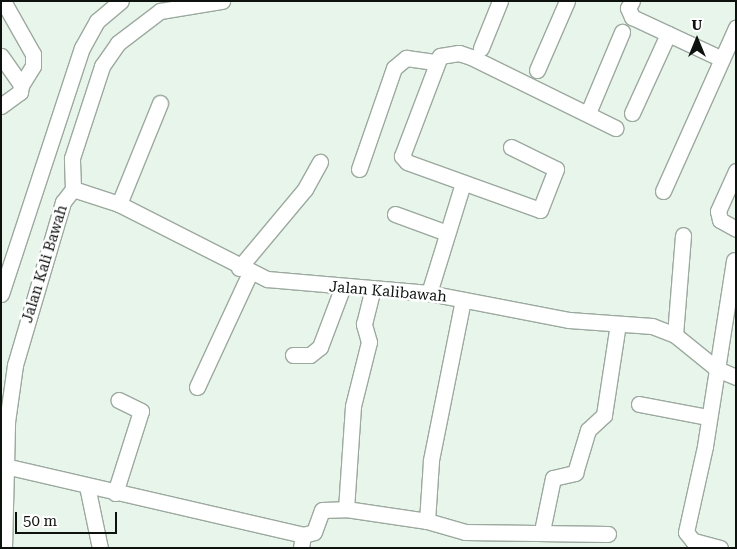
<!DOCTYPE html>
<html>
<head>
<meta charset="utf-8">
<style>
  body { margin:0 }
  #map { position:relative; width:737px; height:549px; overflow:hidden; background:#e8f5eb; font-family:"Roboto Serif",serif }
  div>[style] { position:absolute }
  .roads { filter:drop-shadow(1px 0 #9ca99f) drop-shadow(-1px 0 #9ca99f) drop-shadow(0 1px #9ca99f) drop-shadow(0 -1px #9ca99f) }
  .minor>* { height:15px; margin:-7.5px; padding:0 7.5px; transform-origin:7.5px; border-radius:7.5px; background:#fff }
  span { translate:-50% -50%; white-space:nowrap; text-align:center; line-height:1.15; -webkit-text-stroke:5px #fff; paint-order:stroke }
  .street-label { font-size:15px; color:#0e120f }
  .frame { position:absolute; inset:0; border:2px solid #0e120f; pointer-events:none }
  .north { position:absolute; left:672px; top:15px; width:50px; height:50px; -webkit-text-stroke:4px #fff; paint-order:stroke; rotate:0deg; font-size:14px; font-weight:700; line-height:20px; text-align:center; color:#0e120f }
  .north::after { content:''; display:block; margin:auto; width:18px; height:22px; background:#0e120f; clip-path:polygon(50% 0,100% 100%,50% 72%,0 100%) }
  .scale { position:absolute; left:15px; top:512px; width:102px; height:22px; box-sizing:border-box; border:2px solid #0e120f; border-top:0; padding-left:6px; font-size:15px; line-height:18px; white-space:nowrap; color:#0e120f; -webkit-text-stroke:4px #fff; paint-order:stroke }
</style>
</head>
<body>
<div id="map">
  <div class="roads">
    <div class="minor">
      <div style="left:3px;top:1px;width:61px;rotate:60.5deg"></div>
      <div style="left:33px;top:54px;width:12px;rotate:90deg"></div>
      <div style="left:33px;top:66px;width:22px;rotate:122deg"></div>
      <div style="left:632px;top:1px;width:8px;rotate:120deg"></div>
      <div style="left:628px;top:8px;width:10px;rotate:66deg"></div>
      <div style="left:632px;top:17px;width:99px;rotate:25deg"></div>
      <div style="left:481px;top:48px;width:51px;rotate:-68deg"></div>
      <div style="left:1px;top:56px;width:35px;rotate:55deg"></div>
      <div style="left:21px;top:85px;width:7px;rotate:98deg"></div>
      <div style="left:20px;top:92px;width:24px;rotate:144deg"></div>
      <div style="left:537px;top:70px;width:75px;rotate:-66.5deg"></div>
      <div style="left:588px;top:113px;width:88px;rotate:-67.2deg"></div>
      <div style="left:632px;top:113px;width:87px;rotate:-65.5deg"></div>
      <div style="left:511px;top:147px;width:50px;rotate:26.1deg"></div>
      <div style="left:556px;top:169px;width:44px;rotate:111.3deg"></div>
      <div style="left:540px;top:210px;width:141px;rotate:-160.2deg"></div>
      <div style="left:407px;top:162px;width:8px;rotate:-130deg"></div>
      <div style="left:402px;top:156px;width:107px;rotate:-69.2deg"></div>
      <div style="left:440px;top:56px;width:19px;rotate:-9deg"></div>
      <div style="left:459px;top:53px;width:13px;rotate:18deg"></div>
      <div style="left:471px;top:57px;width:161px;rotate:26.2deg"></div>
      <div style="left:359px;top:169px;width:107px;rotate:-70.9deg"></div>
      <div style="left:394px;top:68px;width:16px;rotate:-40deg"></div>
      <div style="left:406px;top:58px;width:29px;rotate:8deg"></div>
      <div style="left:736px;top:171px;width:44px;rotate:114.2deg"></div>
      <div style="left:718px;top:211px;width:9px;rotate:77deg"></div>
      <div style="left:720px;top:220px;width:18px;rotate:29deg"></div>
      <div style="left:73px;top:189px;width:48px;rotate:18.1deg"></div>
      <div style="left:119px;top:204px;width:166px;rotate:26.9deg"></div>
      <div style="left:267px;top:279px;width:163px;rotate:4.9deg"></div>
      <div style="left:429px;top:293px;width:143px;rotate:10.9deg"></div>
      <div style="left:569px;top:320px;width:83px;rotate:4.1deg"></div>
      <div style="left:652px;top:326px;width:25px;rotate:21deg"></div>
      <div style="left:675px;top:335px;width:54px;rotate:39deg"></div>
      <div style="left:717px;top:369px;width:21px;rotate:23deg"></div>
      <div style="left:663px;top:191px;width:179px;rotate:-65.9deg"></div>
      <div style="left:119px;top:204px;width:109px;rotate:-67.9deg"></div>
      <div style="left:395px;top:214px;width:55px;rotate:20.1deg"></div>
      <div style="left:239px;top:268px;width:103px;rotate:-50.1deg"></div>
      <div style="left:305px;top:189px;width:31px;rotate:-61deg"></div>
      <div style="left:429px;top:293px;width:115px;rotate:-72.8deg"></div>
      <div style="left:1px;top:294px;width:259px;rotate:-71.8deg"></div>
      <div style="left:82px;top:48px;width:31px;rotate:-61deg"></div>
      <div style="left:97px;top:21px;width:31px;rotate:-40deg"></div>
      <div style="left:675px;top:335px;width:100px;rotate:-85.4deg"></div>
      <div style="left:293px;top:355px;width:17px"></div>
      <div style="left:310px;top:355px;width:13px;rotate:-39deg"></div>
      <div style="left:320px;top:347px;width:65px;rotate:-69.3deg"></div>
      <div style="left:197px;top:387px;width:126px;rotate:-65.1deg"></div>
      <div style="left:639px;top:404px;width:69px;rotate:10.8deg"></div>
      <div style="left:5px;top:466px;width:306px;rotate:13deg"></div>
      <div style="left:87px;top:486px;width:63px;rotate:78.2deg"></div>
      <div style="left:115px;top:493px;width:86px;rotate:-72.4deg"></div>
      <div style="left:141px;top:411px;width:25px;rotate:-154deg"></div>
      <div style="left:346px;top:509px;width:82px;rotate:8.4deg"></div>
      <div style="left:427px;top:521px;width:40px;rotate:16deg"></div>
      <div style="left:465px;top:532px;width:143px;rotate:0.8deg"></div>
      <div style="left:427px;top:521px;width:61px;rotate:-86.2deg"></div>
      <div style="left:431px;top:460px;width:163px;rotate:-78.7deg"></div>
      <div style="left:542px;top:531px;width:54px;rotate:-78.3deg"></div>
      <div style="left:553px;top:478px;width:23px;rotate:-13deg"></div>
      <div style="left:575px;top:473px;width:45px;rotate:-73.2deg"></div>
      <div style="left:588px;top:430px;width:22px;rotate:-43deg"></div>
      <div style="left:604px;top:415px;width:92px;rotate:-81.3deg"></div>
      <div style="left:4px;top:548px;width:126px;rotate:-88.6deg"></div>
      <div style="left:7px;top:422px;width:58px;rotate:-82deg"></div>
      <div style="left:15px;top:365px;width:170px;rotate:-73.6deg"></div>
      <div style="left:63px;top:202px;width:16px;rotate:-52deg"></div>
      <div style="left:73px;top:189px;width:31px;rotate:-92deg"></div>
      <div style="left:72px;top:158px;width:97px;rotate:-71.9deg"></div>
      <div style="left:102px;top:66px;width:28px;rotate:-55deg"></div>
      <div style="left:118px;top:43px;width:53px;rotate:-37.3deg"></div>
      <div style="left:160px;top:11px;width:63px;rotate:-9.2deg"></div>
      <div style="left:301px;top:548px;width:13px;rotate:-81deg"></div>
      <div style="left:303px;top:535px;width:11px;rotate:-15deg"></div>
      <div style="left:314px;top:532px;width:23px;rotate:-70deg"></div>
      <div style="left:322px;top:510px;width:24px;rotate:-2deg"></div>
      <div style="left:346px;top:509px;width:103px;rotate:-86.1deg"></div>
      <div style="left:353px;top:406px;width:66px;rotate:-76deg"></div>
      <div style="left:369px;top:342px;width:19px;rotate:-106deg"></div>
      <div style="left:364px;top:324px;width:37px;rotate:-76deg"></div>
      <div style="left:720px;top:548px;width:28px;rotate:-165deg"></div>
      <div style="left:693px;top:541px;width:11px;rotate:-128deg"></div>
      <div style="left:686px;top:532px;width:88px;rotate:-77.5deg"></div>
      <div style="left:705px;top:446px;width:188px;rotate:-81.1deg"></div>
    </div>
  </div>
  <div class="street-label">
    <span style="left:45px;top:264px;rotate:-73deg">Jalan Kali Bawah</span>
    <span style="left:388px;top:292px;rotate:5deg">Jalan Kalibawah</span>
  </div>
  <div class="frame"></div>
  <div class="north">U</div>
  <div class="scale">50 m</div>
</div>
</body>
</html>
